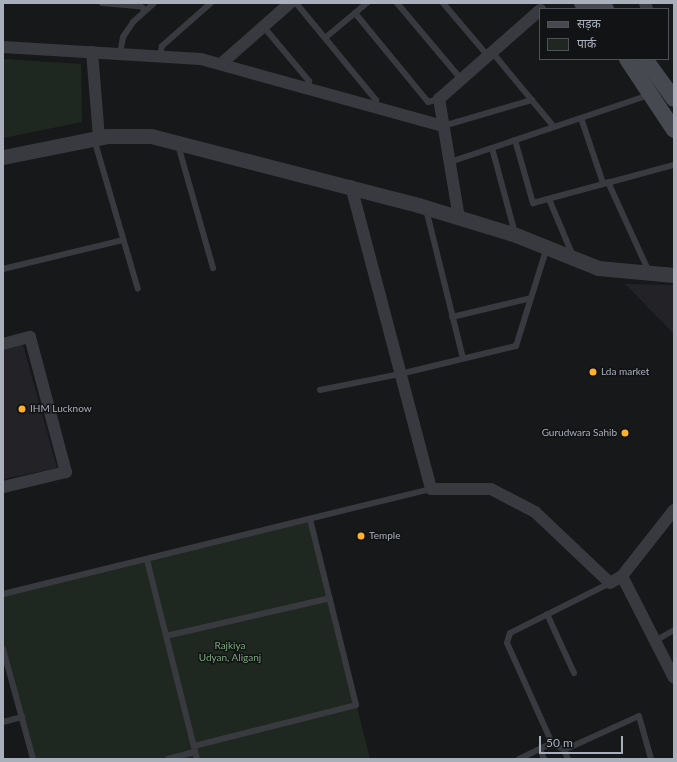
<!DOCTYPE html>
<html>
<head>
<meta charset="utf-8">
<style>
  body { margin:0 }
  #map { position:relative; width:677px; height:762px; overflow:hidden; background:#17181a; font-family:Lato,"Noto Sans Devanagari",sans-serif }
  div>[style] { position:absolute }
  .built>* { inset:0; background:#232327 }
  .green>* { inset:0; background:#1f2820 }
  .service>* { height:6px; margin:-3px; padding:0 3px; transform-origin:3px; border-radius:3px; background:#383a3f }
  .minor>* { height:12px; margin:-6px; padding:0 6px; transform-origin:6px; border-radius:6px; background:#383a3f }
  .tertiary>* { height:15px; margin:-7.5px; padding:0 7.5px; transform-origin:7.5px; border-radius:7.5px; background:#383a3f }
  .secondary>* { height:16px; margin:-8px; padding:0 8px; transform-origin:8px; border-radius:8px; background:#46494f }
  .dots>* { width:11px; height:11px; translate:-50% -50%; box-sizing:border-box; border:2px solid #121315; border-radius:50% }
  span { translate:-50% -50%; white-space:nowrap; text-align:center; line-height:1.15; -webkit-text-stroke:3px #121315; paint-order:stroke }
  .poi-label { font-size:10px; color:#a9afbb }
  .left { translate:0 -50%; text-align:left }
  .right { translate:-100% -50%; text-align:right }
  .park-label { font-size:10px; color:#7ea780 }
  .frame { position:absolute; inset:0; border:4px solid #a9afbb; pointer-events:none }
  .legend { position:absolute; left:539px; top:8px; width:130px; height:52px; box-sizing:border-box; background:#121315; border:1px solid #4e5157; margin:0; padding:5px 7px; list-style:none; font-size:12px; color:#a9afbb }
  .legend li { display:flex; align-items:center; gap:8px; height:20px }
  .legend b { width:20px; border:1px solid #4e5157 }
  .scale { position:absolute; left:539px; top:736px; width:84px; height:18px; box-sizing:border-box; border:2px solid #a9afbb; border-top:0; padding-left:5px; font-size:12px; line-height:14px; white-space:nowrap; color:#a9afbb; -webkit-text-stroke:3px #121315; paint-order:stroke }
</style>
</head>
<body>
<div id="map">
  <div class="built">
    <div style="clip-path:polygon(625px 284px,674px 285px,674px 334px)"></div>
    <div style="clip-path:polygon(23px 345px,57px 468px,3px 479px,3px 350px)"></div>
  </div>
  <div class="green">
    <div style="clip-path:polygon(3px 59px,81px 64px,82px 122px,3px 138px)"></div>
    <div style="clip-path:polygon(310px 519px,370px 759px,33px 759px,3px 649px,3px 594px)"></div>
  </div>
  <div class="service">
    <div style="left:102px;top:3px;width:38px;rotate:5deg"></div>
    <div style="left:140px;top:6px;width:7px;rotate:34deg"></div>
    <div style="left:296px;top:3px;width:126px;rotate:50.5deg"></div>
    <div style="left:376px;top:100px;width:8px;rotate:104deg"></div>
    <div style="left:397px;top:3px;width:99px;rotate:49.9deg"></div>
    <div style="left:443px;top:3px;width:70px;rotate:49.7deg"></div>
    <div style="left:355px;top:13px;width:115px;rotate:50.6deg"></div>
    <div style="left:428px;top:102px;width:11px;rotate:-15deg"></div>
    <div style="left:263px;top:26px;width:72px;rotate:50.1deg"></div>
    <div style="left:309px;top:81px;width:9px;rotate:96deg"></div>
    <div style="left:325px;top:38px;width:55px;rotate:-39.8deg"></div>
    <div style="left:492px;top:52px;width:97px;rotate:50.4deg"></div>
    <div style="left:120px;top:54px;width:17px;rotate:-80deg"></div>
    <div style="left:123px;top:37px;width:18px;rotate:-56deg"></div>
    <div style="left:133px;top:22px;width:28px;rotate:-42deg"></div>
    <div style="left:160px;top:56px;width:10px;rotate:-79deg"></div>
    <div style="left:162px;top:46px;width:65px;rotate:-41.3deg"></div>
    <div style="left:581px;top:118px;width:69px;rotate:71.3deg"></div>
    <div style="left:443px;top:126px;width:93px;rotate:-16.3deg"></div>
    <div style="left:94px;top:139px;width:156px;rotate:73.7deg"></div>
    <div style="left:515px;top:140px;width:66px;rotate:74.1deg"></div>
    <div style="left:533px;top:203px;width:146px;rotate:-15.1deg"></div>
    <div style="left:178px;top:145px;width:128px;rotate:74.1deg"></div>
    <div style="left:492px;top:148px;width:88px;rotate:74.9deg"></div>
    <div style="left:450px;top:162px;width:210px;rotate:-18.6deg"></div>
    <div style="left:608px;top:182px;width:99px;rotate:65.5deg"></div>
    <div style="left:549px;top:199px;width:62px;rotate:67.2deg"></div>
    <div style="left:426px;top:209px;width:154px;rotate:76.1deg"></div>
    <div style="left:3px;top:269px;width:123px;rotate:-13.6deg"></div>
    <div style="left:452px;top:317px;width:81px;rotate:-13.5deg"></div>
    <div style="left:320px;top:390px;width:82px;rotate:-11.3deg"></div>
    <div style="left:400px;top:374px;width:119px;rotate:-13.6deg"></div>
    <div style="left:516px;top:346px;width:104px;rotate:-72.6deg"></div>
    <div style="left:147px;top:560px;width:205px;rotate:75.9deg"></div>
    <div style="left:610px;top:583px;width:112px;rotate:153.4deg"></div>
    <div style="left:510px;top:633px;width:10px;rotate:107deg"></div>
    <div style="left:507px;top:643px;width:110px;rotate:65.8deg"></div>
    <div style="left:552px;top:743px;width:14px;rotate:30deg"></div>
    <div style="left:564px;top:750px;width:82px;rotate:-24.4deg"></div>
    <div style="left:639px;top:716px;width:45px;rotate:74.4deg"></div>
    <div style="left:3px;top:594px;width:441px;rotate:-13.8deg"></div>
    <div style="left:547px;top:614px;width:65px;rotate:65.4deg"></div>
    <div style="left:166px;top:636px;width:168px;rotate:-13deg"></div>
    <div style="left:655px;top:641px;width:22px;rotate:-30deg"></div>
    <div style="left:3px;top:649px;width:114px;rotate:74.7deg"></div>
    <div style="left:3px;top:722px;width:20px;rotate:-15deg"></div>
    <div style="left:194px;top:746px;width:167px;rotate:-14.2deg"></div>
    <div style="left:356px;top:705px;width:192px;rotate:-103.9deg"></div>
    <div style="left:540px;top:749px;width:11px;rotate:68deg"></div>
    <div style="left:564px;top:750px;width:10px;rotate:66deg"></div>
    <div style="left:168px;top:759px;width:28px;rotate:-15deg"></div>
    <div style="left:519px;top:759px;width:37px;rotate:-26deg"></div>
  </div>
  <div class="minor">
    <div style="left:645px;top:3px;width:6px;rotate:72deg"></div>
    <div style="left:3px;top:47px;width:198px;rotate:3.5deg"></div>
    <div style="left:201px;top:59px;width:251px;rotate:15.5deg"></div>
    <div style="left:92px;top:52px;width:85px;rotate:85.3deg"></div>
    <div style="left:222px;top:63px;width:91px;rotate:-41.4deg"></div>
    <div style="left:351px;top:186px;width:313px;rotate:75.2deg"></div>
    <div style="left:431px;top:489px;width:60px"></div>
    <div style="left:491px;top:489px;width:50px;rotate:27.6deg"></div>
    <div style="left:535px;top:512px;width:103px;rotate:43.4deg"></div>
    <div style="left:610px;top:583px;width:14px;rotate:-30deg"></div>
    <div style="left:622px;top:576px;width:84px;rotate:-51.8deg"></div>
    <div style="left:459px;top:218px;width:121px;rotate:-99.5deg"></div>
    <div style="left:439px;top:99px;width:135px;rotate:-41.4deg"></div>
    <div style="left:3px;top:344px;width:28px;rotate:-15deg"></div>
    <div style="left:30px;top:337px;width:140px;rotate:75.1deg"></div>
    <div style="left:66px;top:472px;width:65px;rotate:166.6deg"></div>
    <div style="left:622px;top:576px;width:114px;rotate:63deg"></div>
  </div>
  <div class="tertiary">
    <div style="left:3px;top:157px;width:106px;rotate:-11.4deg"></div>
    <div style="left:107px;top:136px;width:44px"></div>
    <div style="left:151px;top:136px;width:276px;rotate:14.5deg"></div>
    <div style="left:418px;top:205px;width:102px;rotate:17deg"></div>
    <div style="left:516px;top:235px;width:88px;rotate:21.9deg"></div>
    <div style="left:598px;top:268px;width:76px;rotate:5.3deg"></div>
  </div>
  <div class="secondary">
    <div style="left:582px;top:3px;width:8px;rotate:50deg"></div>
    <div style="left:601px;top:3px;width:8px;rotate:50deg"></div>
    <div style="left:627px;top:59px;width:85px;rotate:56.5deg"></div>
    <div style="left:645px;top:59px;width:49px;rotate:54.1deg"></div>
  </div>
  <div class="dots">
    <div style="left:593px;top:372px;background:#ffb12a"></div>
    <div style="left:22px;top:409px;background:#ffb12a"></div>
    <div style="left:625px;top:433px;background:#ffb12a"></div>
    <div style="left:361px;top:536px;background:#ffb12a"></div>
  </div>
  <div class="poi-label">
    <span class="left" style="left:601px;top:372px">Lda market</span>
    <span class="left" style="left:30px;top:409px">IHM Lucknow</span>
    <span class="right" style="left:617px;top:433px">Gurudwara Sahib</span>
    <span class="left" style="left:369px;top:536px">Temple</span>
  </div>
  <div class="park-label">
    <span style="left:230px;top:651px">Rajkiya<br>Udyan, Aliganj</span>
  </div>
  <div class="frame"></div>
  <ul class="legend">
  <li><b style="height:5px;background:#46494f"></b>सड़क</li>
  <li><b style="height:11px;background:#1f2820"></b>पार्क</li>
  </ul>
  <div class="scale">50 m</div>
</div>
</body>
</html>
